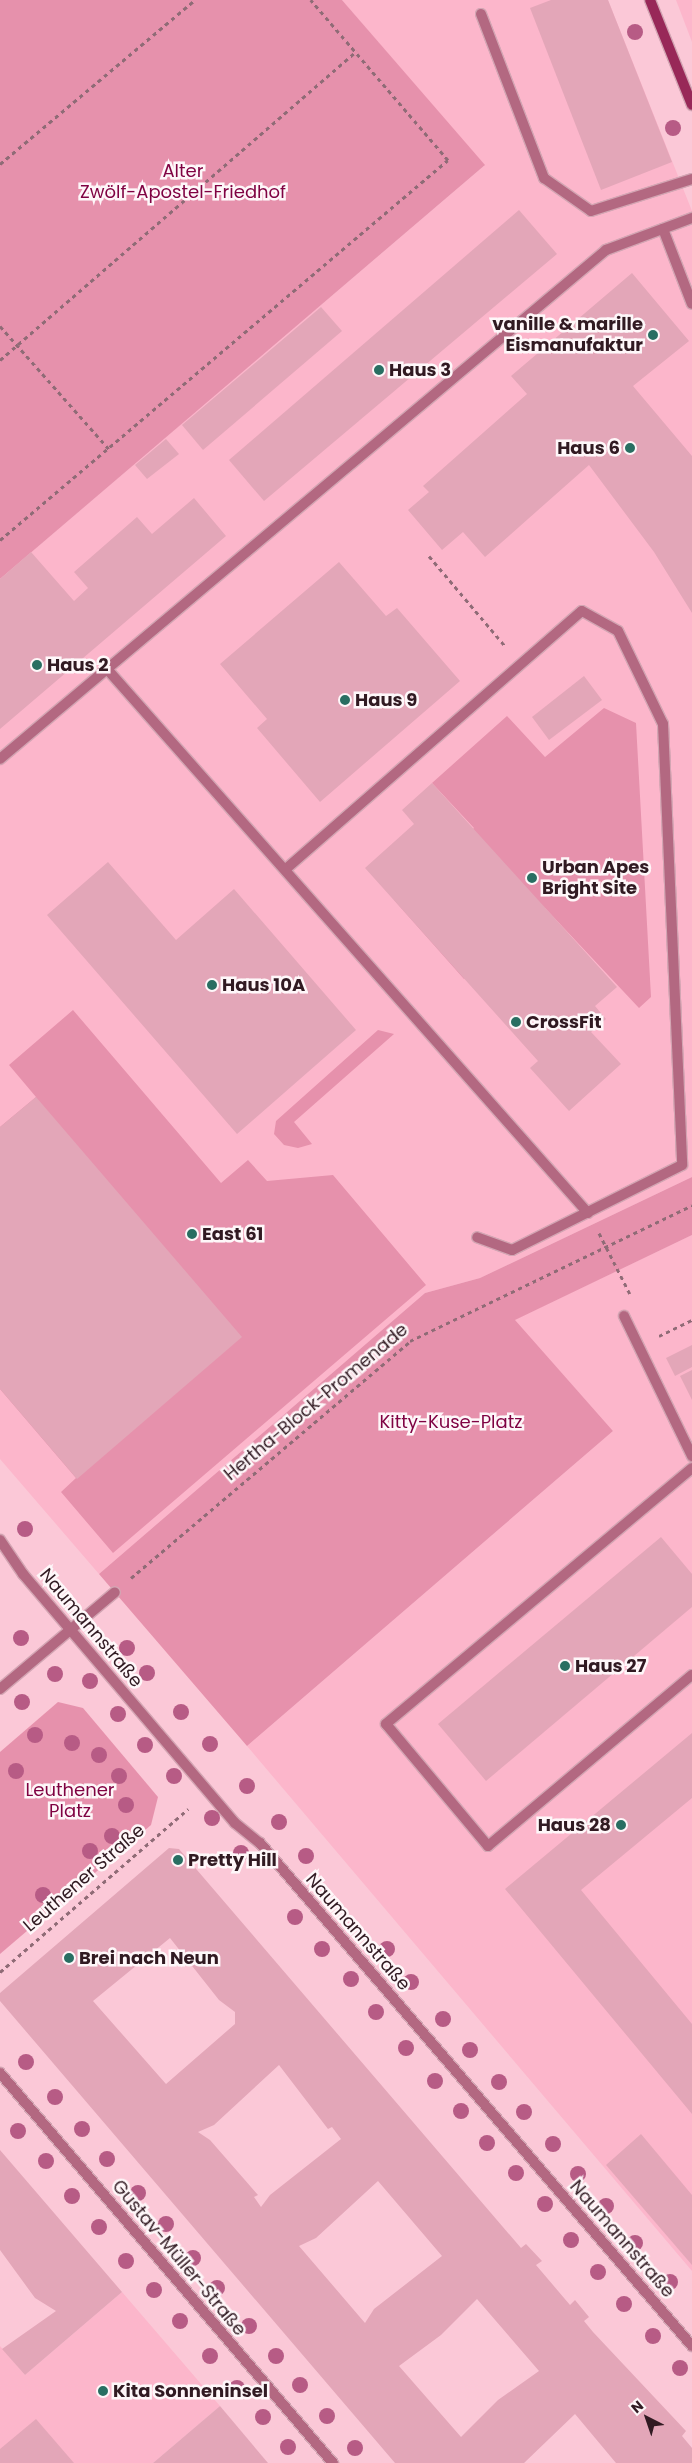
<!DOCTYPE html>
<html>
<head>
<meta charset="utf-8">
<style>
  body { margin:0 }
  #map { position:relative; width:692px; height:2463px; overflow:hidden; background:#fbc8d7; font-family:Poppins,sans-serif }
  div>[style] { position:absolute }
  .built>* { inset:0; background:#fcb6cb }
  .green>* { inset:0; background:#e691ac }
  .building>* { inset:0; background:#e3a6b8 }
  .path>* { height:3px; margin-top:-1.5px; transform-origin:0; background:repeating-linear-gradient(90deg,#8f6b76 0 4px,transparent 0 8px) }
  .roads { filter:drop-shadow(1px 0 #d3a5b3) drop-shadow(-1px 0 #d3a5b3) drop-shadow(0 1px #d3a5b3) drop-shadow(0 -1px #d3a5b3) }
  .lane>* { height:10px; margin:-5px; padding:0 5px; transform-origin:5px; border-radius:5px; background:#b36881 }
  .street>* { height:10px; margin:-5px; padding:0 5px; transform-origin:5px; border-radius:5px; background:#b36881 }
  .secondary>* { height:10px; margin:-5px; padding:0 5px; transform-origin:5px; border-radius:5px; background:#982858 }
  .trees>* { width:16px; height:16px; margin:-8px; border-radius:50%; background:#b75b85 }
  .dots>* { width:14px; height:14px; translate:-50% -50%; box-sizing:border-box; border:2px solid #fef7f9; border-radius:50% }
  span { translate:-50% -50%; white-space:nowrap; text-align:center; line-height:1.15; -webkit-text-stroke:5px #fef7f9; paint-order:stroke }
  .park-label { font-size:18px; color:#7f0242 }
  .poi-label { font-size:18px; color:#311a22; font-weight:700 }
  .right { translate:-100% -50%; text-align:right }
  .left { translate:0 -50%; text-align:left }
  .street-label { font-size:18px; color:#311a22 }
  .north { position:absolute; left:622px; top:2393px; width:50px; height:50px; -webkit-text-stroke:4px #fef7f9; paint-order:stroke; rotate:319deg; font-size:14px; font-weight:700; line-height:20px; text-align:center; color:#311a22 }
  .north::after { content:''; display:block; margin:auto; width:18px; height:22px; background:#311a22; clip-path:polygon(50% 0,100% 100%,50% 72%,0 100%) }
</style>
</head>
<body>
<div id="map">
  <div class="built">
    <div style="clip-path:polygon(342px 0,608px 0,692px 211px,692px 1177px,480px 1278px,425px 1293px,99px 1574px,0 1459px,0 579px,484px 166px)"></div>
    <div style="clip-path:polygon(676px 0,692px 0,692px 42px)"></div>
    <div style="clip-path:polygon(692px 1235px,692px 2271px,247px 1746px,613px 1431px,514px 1320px)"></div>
    <div style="clip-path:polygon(122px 2292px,220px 2406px,153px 2463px,0 2463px,0 2346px,25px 2375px)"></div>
  </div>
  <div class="green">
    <div style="clip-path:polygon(0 0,342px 0,485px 165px,0 579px)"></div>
    <div style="clip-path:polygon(604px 708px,636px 723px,651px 997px,639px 1008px,545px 908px,464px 979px,394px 900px,474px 828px,432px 783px,507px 716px,545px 757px)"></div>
    <div style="clip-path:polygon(73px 1010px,221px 1183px,248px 1160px,267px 1181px,333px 1175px,426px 1285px,113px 1553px,61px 1492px,76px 1478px,0 1389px,0 1127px,36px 1097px,9px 1065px)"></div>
    <div style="clip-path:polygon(378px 1030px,394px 1034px,294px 1122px,312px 1144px,298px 1148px,284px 1145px,274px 1134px,276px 1121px)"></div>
    <div style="clip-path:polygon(692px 1177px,692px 1235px,515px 1320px,613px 1431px,247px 1746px,99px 1574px,425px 1293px,480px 1278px)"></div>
    <div style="clip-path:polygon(58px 1702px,83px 1708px,158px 1797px,151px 1825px,0 1954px,0 1752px)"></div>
  </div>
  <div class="building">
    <div style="clip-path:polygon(551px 0,608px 0,672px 162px,601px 190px,530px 8px)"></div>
    <div style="clip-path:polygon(519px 210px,557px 254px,264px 501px,229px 460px)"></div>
    <div style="clip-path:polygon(632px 273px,689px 341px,633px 386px,692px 456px,692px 613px,654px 552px,589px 465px,485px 557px,463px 532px,442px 550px,408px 510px,429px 492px,423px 486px,527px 394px,511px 376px)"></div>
    <div style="clip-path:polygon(321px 307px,342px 331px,203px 450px,182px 425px)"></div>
    <div style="clip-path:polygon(166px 439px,179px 454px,147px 479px,135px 465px)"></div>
    <div style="clip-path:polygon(194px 498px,226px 536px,0 729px,0 579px,31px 552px,74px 601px,88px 588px,74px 572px,137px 517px,152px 534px)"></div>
    <div style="clip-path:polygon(339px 562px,386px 616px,397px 608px,460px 681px,320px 802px,257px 728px,267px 719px,220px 664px)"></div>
    <div style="clip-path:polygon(584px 676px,602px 700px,549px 740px,532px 717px)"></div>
    <div style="clip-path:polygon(432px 783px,617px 987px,595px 1006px,606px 1019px,591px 1032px,621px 1064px,569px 1111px,530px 1068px,538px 1061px,365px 868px,414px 824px,402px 810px)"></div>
    <div style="clip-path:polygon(108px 862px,176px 940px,234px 889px,356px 1030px,237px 1134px,47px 915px)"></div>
    <div style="clip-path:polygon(36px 1097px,242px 1337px,77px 1479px,0 1389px,0 1127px)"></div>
    <div style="clip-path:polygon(692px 1345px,692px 1367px,675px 1376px,666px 1358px)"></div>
    <div style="clip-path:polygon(692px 1370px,692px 1400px,680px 1376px)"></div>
    <div style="clip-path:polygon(661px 1537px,692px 1574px,692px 1607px,486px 1781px,438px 1724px)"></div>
    <div style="clip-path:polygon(692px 1733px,692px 1798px,581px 1890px,692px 2024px,692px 2114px,505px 1889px)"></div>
    <div style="clip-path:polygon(evenodd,169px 1848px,179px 1849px,521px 2248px,526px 2244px,542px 2261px,536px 2265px,570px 2305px,575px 2300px,589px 2317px,584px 2321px,593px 2332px,686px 2431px,682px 2436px,692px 2448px,692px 2463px,616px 2463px,575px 2414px,524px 2463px,395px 2463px,0 2001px,0 1993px,169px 1848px,170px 1938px,219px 2000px,235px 2012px,235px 2024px,166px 2084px,93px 2001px,170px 1938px,169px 1848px,279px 2065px,328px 2129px,332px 2127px,341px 2139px,270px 2195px,261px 2207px,254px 2197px,258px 2195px,210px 2140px,198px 2132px,214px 2125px,279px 2065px,169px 1848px,378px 2181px,442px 2256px,374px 2309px,365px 2323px,299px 2246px,316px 2238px,378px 2181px,169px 1848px,477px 2299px,539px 2371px,498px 2400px,461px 2437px,399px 2366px,441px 2335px,477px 2299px)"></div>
    <div style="clip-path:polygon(641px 2134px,692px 2195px,692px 2265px,606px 2165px)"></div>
    <div style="clip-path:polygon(0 2150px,122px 2292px,25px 2375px,2px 2349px,56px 2311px,35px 2298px,0 2250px)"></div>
    <div style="clip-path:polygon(220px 2406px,268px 2463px,153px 2463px)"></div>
    <div style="clip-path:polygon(36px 2419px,74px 2463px,0 2463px,0 2449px)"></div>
  </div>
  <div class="path">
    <div style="left:0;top:164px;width:255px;rotate:-40.1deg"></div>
    <div style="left:0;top:326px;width:164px;rotate:48.5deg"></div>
    <div style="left:0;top:360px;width:472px;rotate:-40.9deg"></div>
    <div style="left:0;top:540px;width:587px;rotate:-40.31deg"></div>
    <div style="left:448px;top:160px;width:211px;rotate:-130.6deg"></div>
    <div style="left:429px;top:556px;width:119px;rotate:49.8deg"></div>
    <div style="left:599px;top:1233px;width:68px;rotate:63.1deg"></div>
    <div style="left:659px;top:1336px;width:37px;rotate:-26deg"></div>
    <div style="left:131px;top:1578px;width:366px;rotate:-40.3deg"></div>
    <div style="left:410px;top:1341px;width:313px;rotate:-25.7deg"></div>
    <div style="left:0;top:1972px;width:249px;rotate:-40.9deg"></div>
  </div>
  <div class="roads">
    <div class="lane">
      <div style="left:481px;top:14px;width:176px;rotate:69deg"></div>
      <div style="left:544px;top:178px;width:57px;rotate:35.1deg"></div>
      <div style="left:591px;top:211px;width:106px;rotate:-17.6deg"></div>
      <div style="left:663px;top:229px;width:80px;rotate:68.9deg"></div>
      <div style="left:0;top:759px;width:140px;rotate:-40.1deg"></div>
      <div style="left:287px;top:868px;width:391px;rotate:-41.1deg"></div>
      <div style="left:582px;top:611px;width:41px;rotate:29.1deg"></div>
      <div style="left:618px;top:631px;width:103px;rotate:64.2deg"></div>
      <div style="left:663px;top:724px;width:441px;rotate:87.5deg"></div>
      <div style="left:682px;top:1165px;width:190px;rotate:153.4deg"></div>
      <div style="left:512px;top:1250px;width:37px;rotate:-160deg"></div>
      <div style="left:588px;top:1213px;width:726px;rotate:-131.48deg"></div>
      <div style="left:107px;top:669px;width:652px;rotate:-40.02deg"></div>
      <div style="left:606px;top:250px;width:92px;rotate:-20.4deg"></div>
      <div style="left:624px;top:1316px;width:156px;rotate:64.1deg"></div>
      <div style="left:692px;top:1468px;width:399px;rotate:140.1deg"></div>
      <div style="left:386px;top:1724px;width:159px;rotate:50.1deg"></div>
      <div style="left:488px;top:1846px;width:266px;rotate:-40deg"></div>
    </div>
    <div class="street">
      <div style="left:0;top:1540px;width:41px;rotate:55.9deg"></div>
      <div style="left:23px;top:1574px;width:327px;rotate:49.6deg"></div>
      <div style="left:235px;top:1823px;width:32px;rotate:39deg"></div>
      <div style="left:260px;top:1843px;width:663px;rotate:49.34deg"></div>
      <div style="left:0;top:1689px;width:150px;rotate:-40.1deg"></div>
      <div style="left:0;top:2073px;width:513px;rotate:49.51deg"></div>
    </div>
    <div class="secondary">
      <div style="left:650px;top:0;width:113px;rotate:68.2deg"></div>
    </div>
  </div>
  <div class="trees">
    <div style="left:635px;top:32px"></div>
    <div style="left:673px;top:128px"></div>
    <div style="left:25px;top:1529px"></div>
    <div style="left:21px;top:1638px"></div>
    <div style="left:127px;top:1648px"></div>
    <div style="left:147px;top:1673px"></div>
    <div style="left:55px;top:1674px"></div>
    <div style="left:90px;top:1681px"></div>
    <div style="left:22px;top:1702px"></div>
    <div style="left:181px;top:1712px"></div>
    <div style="left:118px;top:1714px"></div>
    <div style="left:35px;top:1735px"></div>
    <div style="left:72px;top:1743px"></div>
    <div style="left:210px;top:1744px"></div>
    <div style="left:145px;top:1745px"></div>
    <div style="left:99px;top:1755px"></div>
    <div style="left:16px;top:1771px"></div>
    <div style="left:119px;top:1776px"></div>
    <div style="left:174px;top:1776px"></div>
    <div style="left:247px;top:1786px"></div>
    <div style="left:126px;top:1805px"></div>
    <div style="left:212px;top:1818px"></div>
    <div style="left:279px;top:1822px"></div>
    <div style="left:112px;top:1836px"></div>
    <div style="left:90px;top:1851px"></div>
    <div style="left:241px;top:1853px"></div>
    <div style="left:306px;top:1856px"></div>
    <div style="left:43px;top:1895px"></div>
    <div style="left:295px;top:1917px"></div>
    <div style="left:322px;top:1949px"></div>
    <div style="left:387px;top:1949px"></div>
    <div style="left:351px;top:1979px"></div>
    <div style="left:411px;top:1982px"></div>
    <div style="left:376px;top:2012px"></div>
    <div style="left:443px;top:2019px"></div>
    <div style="left:406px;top:2048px"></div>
    <div style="left:470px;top:2050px"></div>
    <div style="left:26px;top:2062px"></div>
    <div style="left:435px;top:2081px"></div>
    <div style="left:499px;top:2082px"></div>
    <div style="left:55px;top:2097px"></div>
    <div style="left:461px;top:2111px"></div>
    <div style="left:524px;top:2112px"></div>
    <div style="left:82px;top:2129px"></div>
    <div style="left:18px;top:2131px"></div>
    <div style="left:487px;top:2143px"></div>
    <div style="left:553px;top:2144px"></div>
    <div style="left:107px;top:2159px"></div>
    <div style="left:46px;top:2161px"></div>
    <div style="left:516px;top:2173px"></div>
    <div style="left:578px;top:2174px"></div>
    <div style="left:138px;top:2193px"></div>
    <div style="left:72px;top:2196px"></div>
    <div style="left:545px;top:2204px"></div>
    <div style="left:606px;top:2206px"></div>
    <div style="left:166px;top:2224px"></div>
    <div style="left:99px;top:2227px"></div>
    <div style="left:571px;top:2240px"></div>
    <div style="left:635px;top:2243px"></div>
    <div style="left:193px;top:2258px"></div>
    <div style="left:126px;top:2261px"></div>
    <div style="left:598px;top:2272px"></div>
    <div style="left:670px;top:2282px"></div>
    <div style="left:217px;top:2288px"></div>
    <div style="left:154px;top:2290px"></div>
    <div style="left:624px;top:2304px"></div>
    <div style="left:180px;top:2321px"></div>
    <div style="left:249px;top:2326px"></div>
    <div style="left:653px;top:2336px"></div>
    <div style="left:210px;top:2356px"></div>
    <div style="left:276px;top:2356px"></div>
    <div style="left:680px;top:2368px"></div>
    <div style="left:300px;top:2385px"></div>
    <div style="left:237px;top:2388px"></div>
    <div style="left:327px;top:2416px"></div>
    <div style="left:263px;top:2417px"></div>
    <div style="left:288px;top:2447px"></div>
    <div style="left:355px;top:2448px"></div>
  </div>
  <div class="dots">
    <div style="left:653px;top:335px;background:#296e62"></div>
    <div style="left:379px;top:370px;background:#296e62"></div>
    <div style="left:630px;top:448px;background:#296e62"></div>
    <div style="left:37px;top:665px;background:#296e62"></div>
    <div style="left:345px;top:700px;background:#296e62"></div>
    <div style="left:532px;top:878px;background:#296e62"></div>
    <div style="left:212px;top:985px;background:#296e62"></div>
    <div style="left:516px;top:1022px;background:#296e62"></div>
    <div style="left:192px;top:1234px;background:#296e62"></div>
    <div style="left:565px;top:1666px;background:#296e62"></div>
    <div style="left:621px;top:1825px;background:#296e62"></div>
    <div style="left:178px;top:1860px;background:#296e62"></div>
    <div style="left:69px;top:1958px;background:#296e62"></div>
    <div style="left:103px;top:2391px;background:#296e62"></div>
  </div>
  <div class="park-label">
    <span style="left:183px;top:182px">Alter<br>Zwölf-Apostel-Friedhof</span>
    <span style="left:451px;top:1422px">Kitty-Kuse-Platz</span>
    <span style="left:70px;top:1801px">Leuthener<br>Platz</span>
  </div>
  <div class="poi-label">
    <span class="right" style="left:643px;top:335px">vanille &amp; marille<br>Eismanufaktur</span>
    <span class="left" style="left:389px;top:370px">Haus 3</span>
    <span class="right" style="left:620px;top:448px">Haus 6</span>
    <span class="left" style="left:47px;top:665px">Haus 2</span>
    <span class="left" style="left:355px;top:700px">Haus 9</span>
    <span class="left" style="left:542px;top:878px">Urban Apes<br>Bright Site</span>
    <span class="left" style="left:222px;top:985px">Haus 10A</span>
    <span class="left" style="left:526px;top:1022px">CrossFit</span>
    <span class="left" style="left:202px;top:1234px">East 61</span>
    <span class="left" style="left:575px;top:1666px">Haus 27</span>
    <span class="right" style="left:611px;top:1825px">Haus 28</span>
    <span class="left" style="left:188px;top:1860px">Pretty Hill</span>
    <span class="left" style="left:79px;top:1958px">Brei nach Neun</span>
    <span class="left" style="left:113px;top:2391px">Kita Sonneninsel</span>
  </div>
  <div class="street-label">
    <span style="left:316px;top:1402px;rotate:-40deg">Hertha-Block-Promenade</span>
    <span style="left:91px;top:1628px;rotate:50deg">Naumannstraße</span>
    <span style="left:84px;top:1878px;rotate:-41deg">Leuthener Straße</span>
    <span style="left:358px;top:1932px;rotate:49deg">Naumannstraße</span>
    <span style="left:622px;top:2239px;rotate:49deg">Naumannstraße</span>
    <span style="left:179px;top:2258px;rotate:50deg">Gustav-Müller-Straße</span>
  </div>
  <div class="north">N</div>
</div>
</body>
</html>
